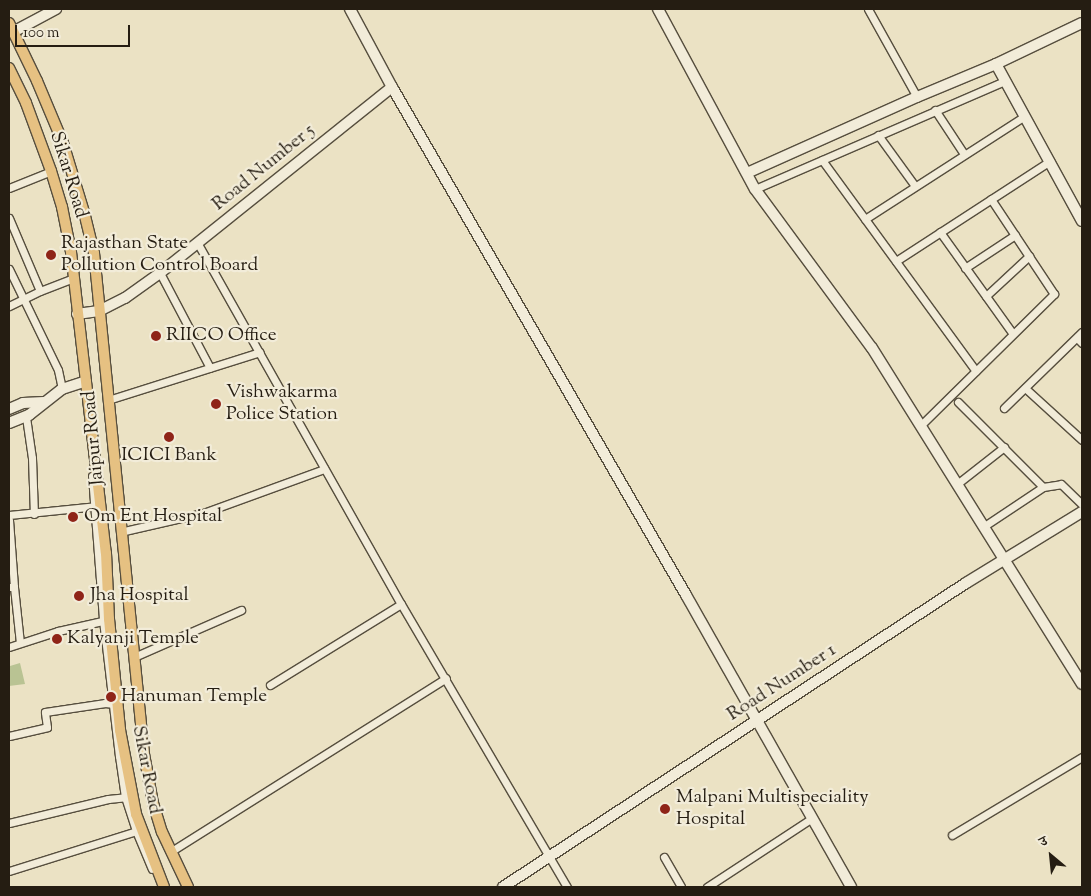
<!DOCTYPE html>
<html>
<head>
<meta charset="utf-8">
<style>
  body { margin:0 }
  #map { position:relative; width:1091px; height:896px; overflow:hidden; background:#ebe2c4; font-family:"Sorts Mill Goudy","Noto Serif Devanagari",serif }
  div>[style] { position:absolute }
  .green>* { inset:0; background:#b9c393 }
  .roads { filter:drop-shadow(1px 0 #564e3e) drop-shadow(-1px 0 #564e3e) drop-shadow(0 1px #564e3e) drop-shadow(0 -1px #564e3e) }
  .street>* { height:7px; margin:-3.5px; padding:0 3.5px; transform-origin:3.5px; border-radius:3.5px; background:#f2ecd9 }
  .secondary>* { height:10px; margin:-5px; padding:0 5px; transform-origin:5px; border-radius:5px; background:#f2ecd9 }
  .primary>* { height:10px; margin:-5px; padding:0 5px; transform-origin:5px; border-radius:5px; background:#e6c182 }
  .dots>* { width:14px; height:14px; translate:-50% -50%; box-sizing:border-box; border:2px solid #f2ecd9; border-radius:50% }
  span { translate:-50% -50%; white-space:nowrap; text-align:center; line-height:1.15; -webkit-text-stroke:4.5px #f2ecd9; paint-order:stroke }
  .street-label { font-size:19px; color:#251d12 }
  .poi-label { font-size:19px; color:#251d12 }
  .left { translate:0 -50%; text-align:left }
  .frame { position:absolute; inset:0; border:10px solid #251d12; pointer-events:none }
  .north { position:absolute; left:1026px; top:831px; width:50px; height:50px; -webkit-text-stroke:4px #f2ecd9; paint-order:stroke; rotate:332deg; font-size:14px; font-weight:700; line-height:20px; text-align:center; color:#251d12 }
  .north::after { content:''; display:block; margin:auto; width:18px; height:22px; background:#251d12; clip-path:polygon(50% 0,100% 100%,50% 72%,0 100%) }
  .scale { position:absolute; left:15px; top:25px; width:115px; height:22px; box-sizing:border-box; border:2px solid #251d12; border-top:0; padding-left:6px; font-size:15px; line-height:18px; white-space:nowrap; color:#251d12; -webkit-text-stroke:4px #f2ecd9; paint-order:stroke }
</style>
</head>
<body>
<div id="map">
  <div class="green">
    <div style="clip-path:polygon(9px 662px,10px 666px,20px 663px,25px 684px,9px 686px)"></div>
  </div>
  <div class="roads">
    <div class="street">
      <div style="left:868px;top:9px;width:101px;rotate:60.9deg"></div>
      <div style="left:935px;top:110px;width:53px;rotate:56.6deg"></div>
      <div style="left:878px;top:135px;width:63px;rotate:54deg"></div>
      <div style="left:822px;top:160px;width:261px;rotate:53.9deg"></div>
      <div style="left:9px;top:188px;width:45px;rotate:-22deg"></div>
      <div style="left:755px;top:189px;width:272px;rotate:-23.4deg"></div>
      <div style="left:9px;top:218px;width:79px;rotate:67deg"></div>
      <div style="left:865px;top:219px;width:188px;rotate:-32.8deg"></div>
      <div style="left:940px;top:232px;width:125px;rotate:54.4deg"></div>
      <div style="left:198px;top:244px;width:413px;rotate:60.6deg"></div>
      <div style="left:401px;top:604px;width:328px;rotate:59.6deg"></div>
      <div style="left:896px;top:261px;width:184px;rotate:-33deg"></div>
      <div style="left:965px;top:268px;width:60px;rotate:-33.4deg"></div>
      <div style="left:9px;top:269px;width:112px;rotate:64.1deg"></div>
      <div style="left:58px;top:370px;width:19px;rotate:78deg"></div>
      <div style="left:160px;top:273px;width:107px;rotate:62.2deg"></div>
      <div style="left:986px;top:296px;width:59px;rotate:-42.9deg"></div>
      <div style="left:9px;top:306px;width:34px;rotate:-26deg"></div>
      <div style="left:40px;top:291px;width:36px;rotate:-21deg"></div>
      <div style="left:1077px;top:338px;width:7px;rotate:45deg"></div>
      <div style="left:1025px;top:388px;width:77px;rotate:42.4deg"></div>
      <div style="left:108px;top:400px;width:159px;rotate:-17.5deg"></div>
      <div style="left:958px;top:402px;width:120px;rotate:45deg"></div>
      <div style="left:1043px;top:487px;width:72px;rotate:146.3deg"></div>
      <div style="left:1004px;top:408px;width:109px;rotate:-44.3deg"></div>
      <div style="left:26px;top:417px;width:41px;rotate:81.7deg"></div>
      <div style="left:32px;top:458px;width:56px;rotate:88deg"></div>
      <div style="left:921px;top:425px;width:187px;rotate:-44.6deg"></div>
      <div style="left:1054px;top:294px;width:114px;rotate:-123.6deg"></div>
      <div style="left:92px;top:476px;width:144px;rotate:85.6deg"></div>
      <div style="left:103px;top:620px;width:137px;rotate:83.3deg"></div>
      <div style="left:119px;top:756px;width:41px;rotate:81.7deg"></div>
      <div style="left:125px;top:797px;width:36px;rotate:72deg"></div>
      <div style="left:136px;top:831px;width:41px;rotate:67.2deg"></div>
      <div style="left:957px;top:484px;width:60px;rotate:-38.2deg"></div>
      <div style="left:1043px;top:487px;width:18px;rotate:-9deg"></div>
      <div style="left:1061px;top:484px;width:29px;rotate:44deg"></div>
      <div style="left:9px;top:515px;width:89px;rotate:-5.8deg"></div>
      <div style="left:9px;top:520px;width:67px;rotate:85.7deg"></div>
      <div style="left:120px;top:532px;width:85px;rotate:-12.9deg"></div>
      <div style="left:203px;top:513px;width:129px;rotate:-20deg"></div>
      <div style="left:9px;top:587px;width:5px"></div>
      <div style="left:14px;top:587px;width:56px;rotate:83.9deg"></div>
      <div style="left:9px;top:647px;width:52px;rotate:-18.1deg"></div>
      <div style="left:58px;top:631px;width:50px;rotate:-12.7deg"></div>
      <div style="left:134px;top:657px;width:117px;rotate:-23.7deg"></div>
      <div style="left:270px;top:685px;width:154px;rotate:-31.7deg"></div>
      <div style="left:9px;top:736px;width:39px;rotate:-13deg"></div>
      <div style="left:47px;top:727px;width:15px;rotate:-98deg"></div>
      <div style="left:45px;top:712px;width:61px;rotate:-8.5deg"></div>
      <div style="left:105px;top:703px;width:9px;rotate:6deg"></div>
      <div style="left:9px;top:823px;width:102px;rotate:-13.6deg"></div>
      <div style="left:108px;top:799px;width:20px;rotate:-6deg"></div>
      <div style="left:952px;top:835px;width:152px;rotate:-31deg"></div>
      <div style="left:170px;top:852px;width:326px;rotate:-32.2deg"></div>
      <div style="left:664px;top:857px;width:34px;rotate:60deg"></div>
      <div style="left:9px;top:871px;width:137px;rotate:-17.4deg"></div>
      <div style="left:707px;top:887px;width:126px;rotate:-33.3deg"></div>
    </div>
    <div class="secondary">
      <div style="left:350px;top:9px;width:89px;rotate:61.7deg"></div>
      <div style="left:392px;top:87px;width:587px;rotate:59.94deg"></div>
      <div style="left:686px;top:595px;width:335px;rotate:60.5deg"></div>
      <div style="left:658px;top:9px;width:204px;rotate:61.7deg"></div>
      <div style="left:755px;top:189px;width:197px;rotate:53.7deg"></div>
      <div style="left:872px;top:348px;width:396px;rotate:58deg"></div>
      <div style="left:13px;top:32px;width:49px;rotate:-28.1deg"></div>
      <div style="left:996px;top:64px;width:179px;rotate:61.3deg"></div>
      <div style="left:747px;top:173px;width:186px;rotate:-24.1deg"></div>
      <div style="left:917px;top:97px;width:86px;rotate:-22.7deg"></div>
      <div style="left:996px;top:64px;width:95px;rotate:-25.5deg"></div>
      <div style="left:77px;top:314px;width:22px;rotate:-8deg"></div>
      <div style="left:99px;top:311px;width:29px;rotate:-27deg"></div>
      <div style="left:125px;top:298px;width:43px;rotate:-35.5deg"></div>
      <div style="left:160px;top:273px;width:297px;rotate:-38.7deg"></div>
      <div style="left:9px;top:409px;width:15px;rotate:-23deg"></div>
      <div style="left:23px;top:403px;width:21px;rotate:-3deg"></div>
      <div style="left:9px;top:423px;width:22px;rotate:-22deg"></div>
      <div style="left:29px;top:415px;width:42px;rotate:-38.2deg"></div>
      <div style="left:62px;top:389px;width:25px;rotate:-18deg"></div>
      <div style="left:503px;top:887px;width:554px;rotate:-33.29deg"></div>
      <div style="left:966px;top:583px;width:136px;rotate:-31.5deg"></div>
    </div>
    <div class="primary">
      <div style="left:9px;top:23px;width:64px;rotate:64.2deg"></div>
      <div style="left:37px;top:81px;width:67px;rotate:67.2deg"></div>
      <div style="left:63px;top:143px;width:72px;rotate:73.1deg"></div>
      <div style="left:84px;top:212px;width:42px;rotate:76.3deg"></div>
      <div style="left:94px;top:253px;width:503px;rotate:84.3deg"></div>
      <div style="left:144px;top:754px;width:50px;rotate:79.6deg"></div>
      <div style="left:153px;top:803px;width:30px;rotate:73deg"></div>
      <div style="left:162px;top:832px;width:61px;rotate:64.7deg"></div>
      <div style="left:9px;top:68px;width:39px;rotate:64deg"></div>
      <div style="left:26px;top:103px;width:72px;rotate:69.8deg"></div>
      <div style="left:51px;top:171px;width:38px;rotate:73deg"></div>
      <div style="left:62px;top:207px;width:46px;rotate:78.7deg"></div>
      <div style="left:71px;top:252px;width:303px;rotate:83.4deg"></div>
      <div style="left:106px;top:553px;width:66px;rotate:87.4deg"></div>
      <div style="left:109px;top:619px;width:112px;rotate:84.3deg"></div>
      <div style="left:120px;top:730px;width:86px;rotate:79.2deg"></div>
      <div style="left:136px;top:814px;width:78px;rotate:69deg"></div>
    </div>
  </div>
  <div class="dots">
    <div style="left:51px;top:255px;background:#8f2418"></div>
    <div style="left:156px;top:336px;background:#8f2418"></div>
    <div style="left:216px;top:404px;background:#8f2418"></div>
    <div style="left:169px;top:437px;background:#8f2418"></div>
    <div style="left:73px;top:517px;background:#8f2418"></div>
    <div style="left:79px;top:596px;background:#8f2418"></div>
    <div style="left:57px;top:639px;background:#8f2418"></div>
    <div style="left:111px;top:697px;background:#8f2418"></div>
    <div style="left:665px;top:809px;background:#8f2418"></div>
  </div>
  <div class="street-label">
    <span style="left:264px;top:168px;rotate:-39deg">Road Number 5</span>
    <span style="left:68px;top:175px;rotate:73deg">Sikar Road</span>
    <span style="left:94px;top:438px;rotate:-95deg">Jaipur Road</span>
    <span style="left:782px;top:683px;rotate:-33deg">Road Number 1</span>
    <span style="left:146px;top:770px;rotate:79deg">Sikar Road</span>
  </div>
  <div class="poi-label">
    <span class="left" style="left:61px;top:255px">Rajasthan State<br>Pollution Control Board</span>
    <span class="left" style="left:166px;top:336px">RIICO Office</span>
    <span class="left" style="left:226px;top:404px">Vishwakarma<br>Police Station</span>
    <span style="left:169px;top:456px">ICICI Bank</span>
    <span class="left" style="left:84px;top:517px">Om Ent Hospital</span>
    <span class="left" style="left:90px;top:596px">Jha Hospital</span>
    <span class="left" style="left:67px;top:639px">Kalyanji Temple</span>
    <span class="left" style="left:121px;top:697px">Hanuman Temple</span>
    <span class="left" style="left:676px;top:809px">Malpani Multispeciality<br>Hospital</span>
  </div>
  <div class="frame"></div>
  <div class="north">उ</div>
  <div class="scale">100 m</div>
</div>
</body>
</html>
